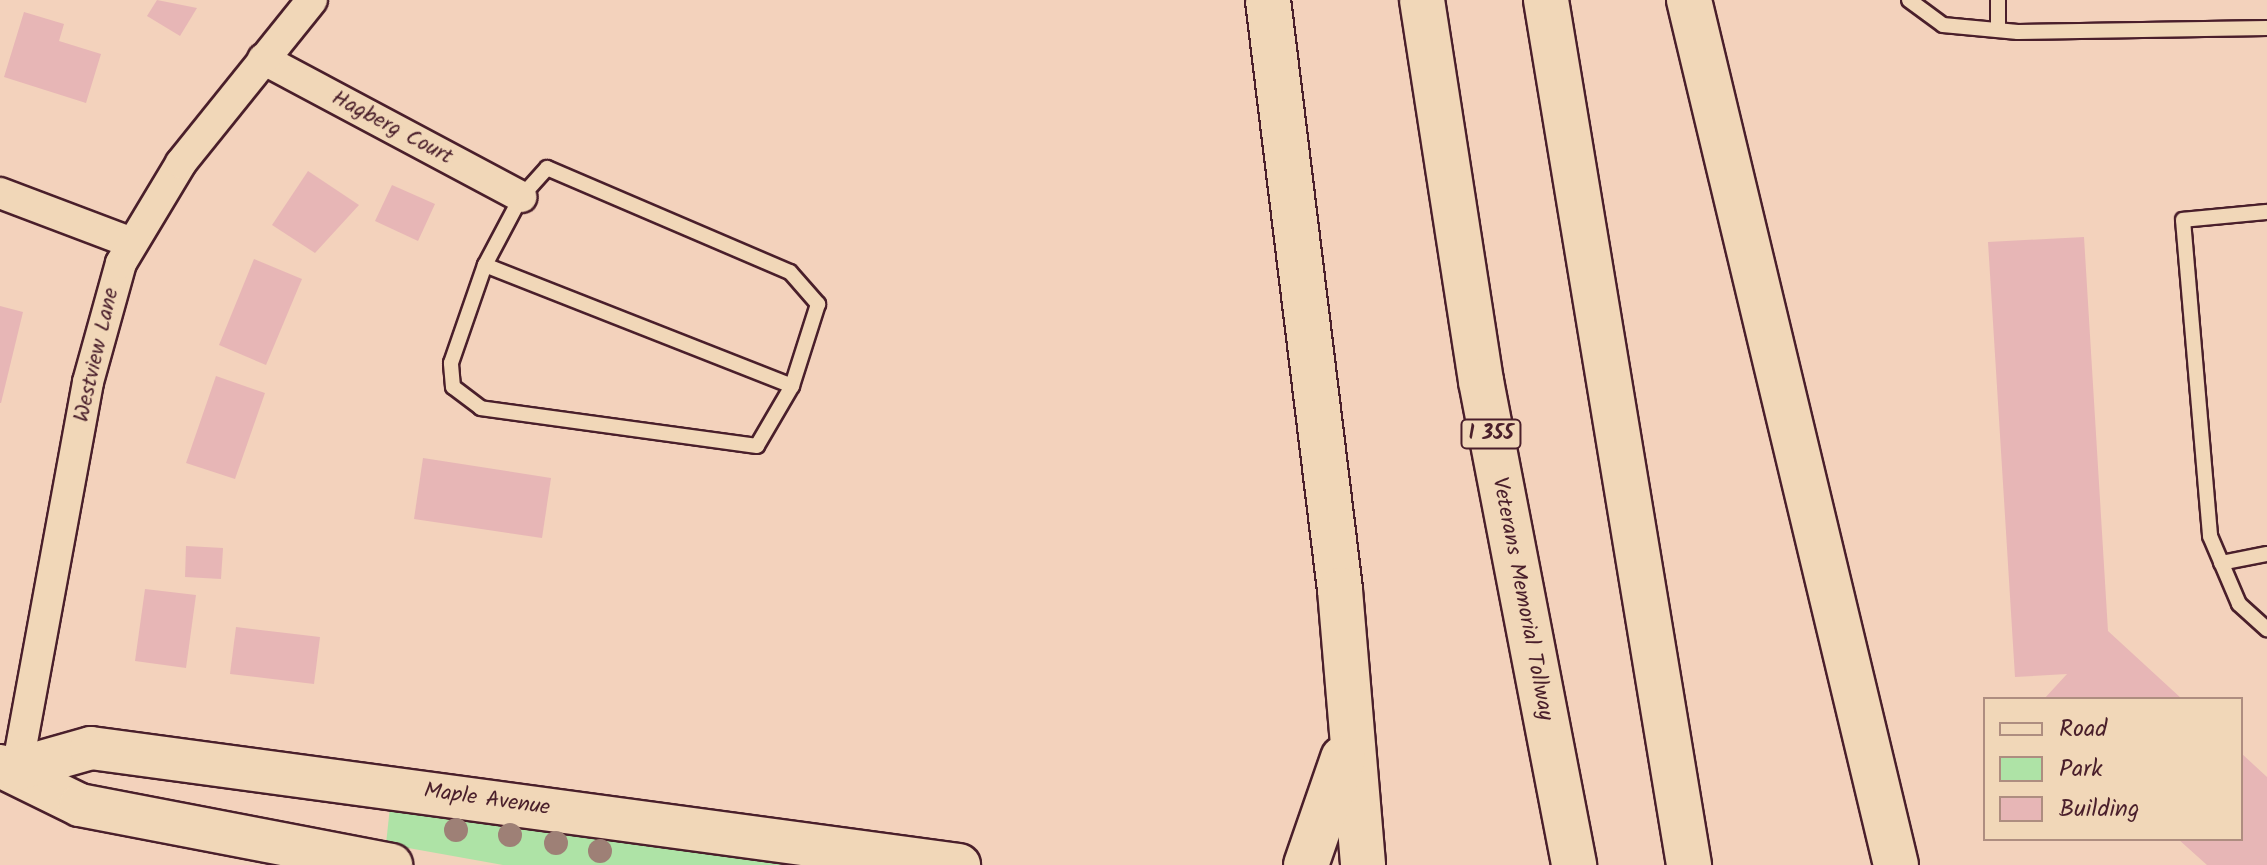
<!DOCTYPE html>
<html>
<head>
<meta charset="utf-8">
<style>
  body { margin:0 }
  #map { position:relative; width:2267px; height:865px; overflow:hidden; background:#f3d2bc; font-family:Kalam,sans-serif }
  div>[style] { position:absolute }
  .green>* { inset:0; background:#aee3a6 }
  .building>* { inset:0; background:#e7b6b6 }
  .roads { filter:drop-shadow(2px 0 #4a1f2b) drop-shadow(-2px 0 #4a1f2b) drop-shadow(0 2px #4a1f2b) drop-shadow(0 -2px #4a1f2b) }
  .service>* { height:14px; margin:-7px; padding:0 7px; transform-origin:7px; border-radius:7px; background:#f1d7b8 }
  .minor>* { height:30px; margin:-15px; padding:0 15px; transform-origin:15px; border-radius:15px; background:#f1d7b8 }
  .secondary>* { height:42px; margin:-21px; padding:0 21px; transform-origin:21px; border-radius:21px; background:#f1d7b8 }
  .motorway>* { height:44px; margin:-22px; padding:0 22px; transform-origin:22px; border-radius:22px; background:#f1d7b8 }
  .trees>* { width:24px; height:24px; margin:-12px; border-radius:50%; background:#9e8076 }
  span { translate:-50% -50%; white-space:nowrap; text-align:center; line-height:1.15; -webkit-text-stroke:6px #f1d7b8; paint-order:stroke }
  .shield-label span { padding:2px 6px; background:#f1d7b8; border:2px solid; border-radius:6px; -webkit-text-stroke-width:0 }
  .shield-label { font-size:20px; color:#4a1f2b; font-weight:700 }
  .street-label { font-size:22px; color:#4a1f2b }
  .legend { position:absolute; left:1983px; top:697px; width:260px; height:144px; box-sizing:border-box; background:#f1d7b8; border:2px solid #ae8d80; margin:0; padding:10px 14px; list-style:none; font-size:24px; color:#4a1f2b }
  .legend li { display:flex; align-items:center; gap:16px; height:40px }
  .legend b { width:40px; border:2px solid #ae8d80 }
</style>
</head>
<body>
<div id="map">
  <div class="green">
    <div style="clip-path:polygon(390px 807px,815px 865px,503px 865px,386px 844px)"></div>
  </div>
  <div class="building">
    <div style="clip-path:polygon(157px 0,197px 8px,180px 36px,147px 16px)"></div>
    <div style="clip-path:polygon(24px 12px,64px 24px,59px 41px,101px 54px,86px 103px,4px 77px)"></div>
    <div style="clip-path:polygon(308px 171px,359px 205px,315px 253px,272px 225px)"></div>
    <div style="clip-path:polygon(392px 185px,435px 204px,418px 241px,375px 221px)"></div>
    <div style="clip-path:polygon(2084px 237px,2108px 631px,2182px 699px,2044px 699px,2067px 674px,2015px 677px,1988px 242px)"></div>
    <div style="clip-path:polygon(254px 259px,302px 279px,266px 365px,219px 345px)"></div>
    <div style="clip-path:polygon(0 306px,23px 312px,1px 403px,0 403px)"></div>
    <div style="clip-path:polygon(216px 376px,265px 393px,235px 479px,186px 463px)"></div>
    <div style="clip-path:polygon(423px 458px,551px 478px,542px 538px,414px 519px)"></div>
    <div style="clip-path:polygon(186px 546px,223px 548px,221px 579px,185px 577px)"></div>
    <div style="clip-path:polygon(145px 589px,196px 595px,186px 668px,135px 661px)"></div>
    <div style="clip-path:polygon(236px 627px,320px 637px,314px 684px,230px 674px)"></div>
    <div style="clip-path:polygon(2241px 753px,2267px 777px,2267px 865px,2207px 865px,2178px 839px,2241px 839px)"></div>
  </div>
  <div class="roads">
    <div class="service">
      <div style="left:1909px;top:0;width:42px;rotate:36.3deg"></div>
      <div style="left:1943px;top:25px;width:75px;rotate:5.3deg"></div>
      <div style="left:2018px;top:32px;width:249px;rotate:-0.9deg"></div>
      <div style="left:1998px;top:0;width:30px;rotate:90deg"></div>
      <div style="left:547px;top:168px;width:264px;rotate:23.2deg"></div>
      <div style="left:790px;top:272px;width:43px;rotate:48.8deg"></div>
      <div style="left:818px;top:304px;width:86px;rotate:107.6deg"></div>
      <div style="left:792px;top:386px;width:69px;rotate:120.3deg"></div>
      <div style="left:757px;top:446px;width:279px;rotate:-172.2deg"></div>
      <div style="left:481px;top:408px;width:35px;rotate:-143deg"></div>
      <div style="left:453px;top:387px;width:24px;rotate:-95deg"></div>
      <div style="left:451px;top:363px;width:104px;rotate:-70.9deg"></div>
      <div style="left:485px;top:265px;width:77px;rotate:-62.1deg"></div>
      <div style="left:521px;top:197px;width:39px;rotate:-48deg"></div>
      <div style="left:2267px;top:212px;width:84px;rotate:174.6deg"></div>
      <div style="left:2183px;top:220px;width:317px;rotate:85.1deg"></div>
      <div style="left:2210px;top:536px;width:74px;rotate:66.9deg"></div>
      <div style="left:2239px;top:604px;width:38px;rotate:42deg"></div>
      <div style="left:485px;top:265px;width:330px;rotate:21.5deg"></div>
      <div style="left:2221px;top:563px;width:47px;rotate:-11.1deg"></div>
    </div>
    <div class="minor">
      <div style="left:263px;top:59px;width:293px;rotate:28.1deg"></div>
      <div style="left:0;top:193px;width:139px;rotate:20.7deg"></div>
      <div style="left:17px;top:769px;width:393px;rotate:-79.6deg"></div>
      <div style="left:88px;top:382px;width:123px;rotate:-74.5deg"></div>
      <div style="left:121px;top:263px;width:117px;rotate:-59deg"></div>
      <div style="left:181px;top:163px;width:209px;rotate:-51.2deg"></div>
    </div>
    <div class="secondary">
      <div style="left:0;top:766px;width:89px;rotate:26deg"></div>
      <div style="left:80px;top:805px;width:317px;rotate:10.9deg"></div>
      <div style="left:17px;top:769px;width:77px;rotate:-15.8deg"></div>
      <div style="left:91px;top:748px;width:876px;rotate:7.68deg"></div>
    </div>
    <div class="motorway">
      <div style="left:1268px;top:0;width:594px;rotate:83.04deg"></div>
      <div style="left:1340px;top:590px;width:276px;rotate:85.2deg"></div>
      <div style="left:1422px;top:0;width:386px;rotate:81.2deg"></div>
      <div style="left:1481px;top:381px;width:493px;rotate:79.1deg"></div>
      <div style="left:1546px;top:0;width:877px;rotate:80.61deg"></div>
      <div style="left:1689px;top:0;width:889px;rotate:76.54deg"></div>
      <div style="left:1306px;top:865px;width:113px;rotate:-70.9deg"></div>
    </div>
  </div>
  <div class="trees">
    <div style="left:456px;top:830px"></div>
    <div style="left:510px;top:835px"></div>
    <div style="left:556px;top:843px"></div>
    <div style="left:600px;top:851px"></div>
  </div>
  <div class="shield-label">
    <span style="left:1491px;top:434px">I 355</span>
  </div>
  <div class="street-label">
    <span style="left:392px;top:128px;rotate:28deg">Hagberg Court</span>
    <span style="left:97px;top:355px;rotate:-77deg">Westview Lane</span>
    <span style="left:1522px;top:599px;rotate:79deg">Veterans Memorial Tollway</span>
    <span style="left:487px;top:800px;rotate:8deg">Maple Avenue</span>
  </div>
  <ul class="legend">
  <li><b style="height:10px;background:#f1d7b8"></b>Road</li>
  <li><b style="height:22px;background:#aee3a6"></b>Park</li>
  <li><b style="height:22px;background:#e7b6b6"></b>Building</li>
  </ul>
</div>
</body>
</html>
